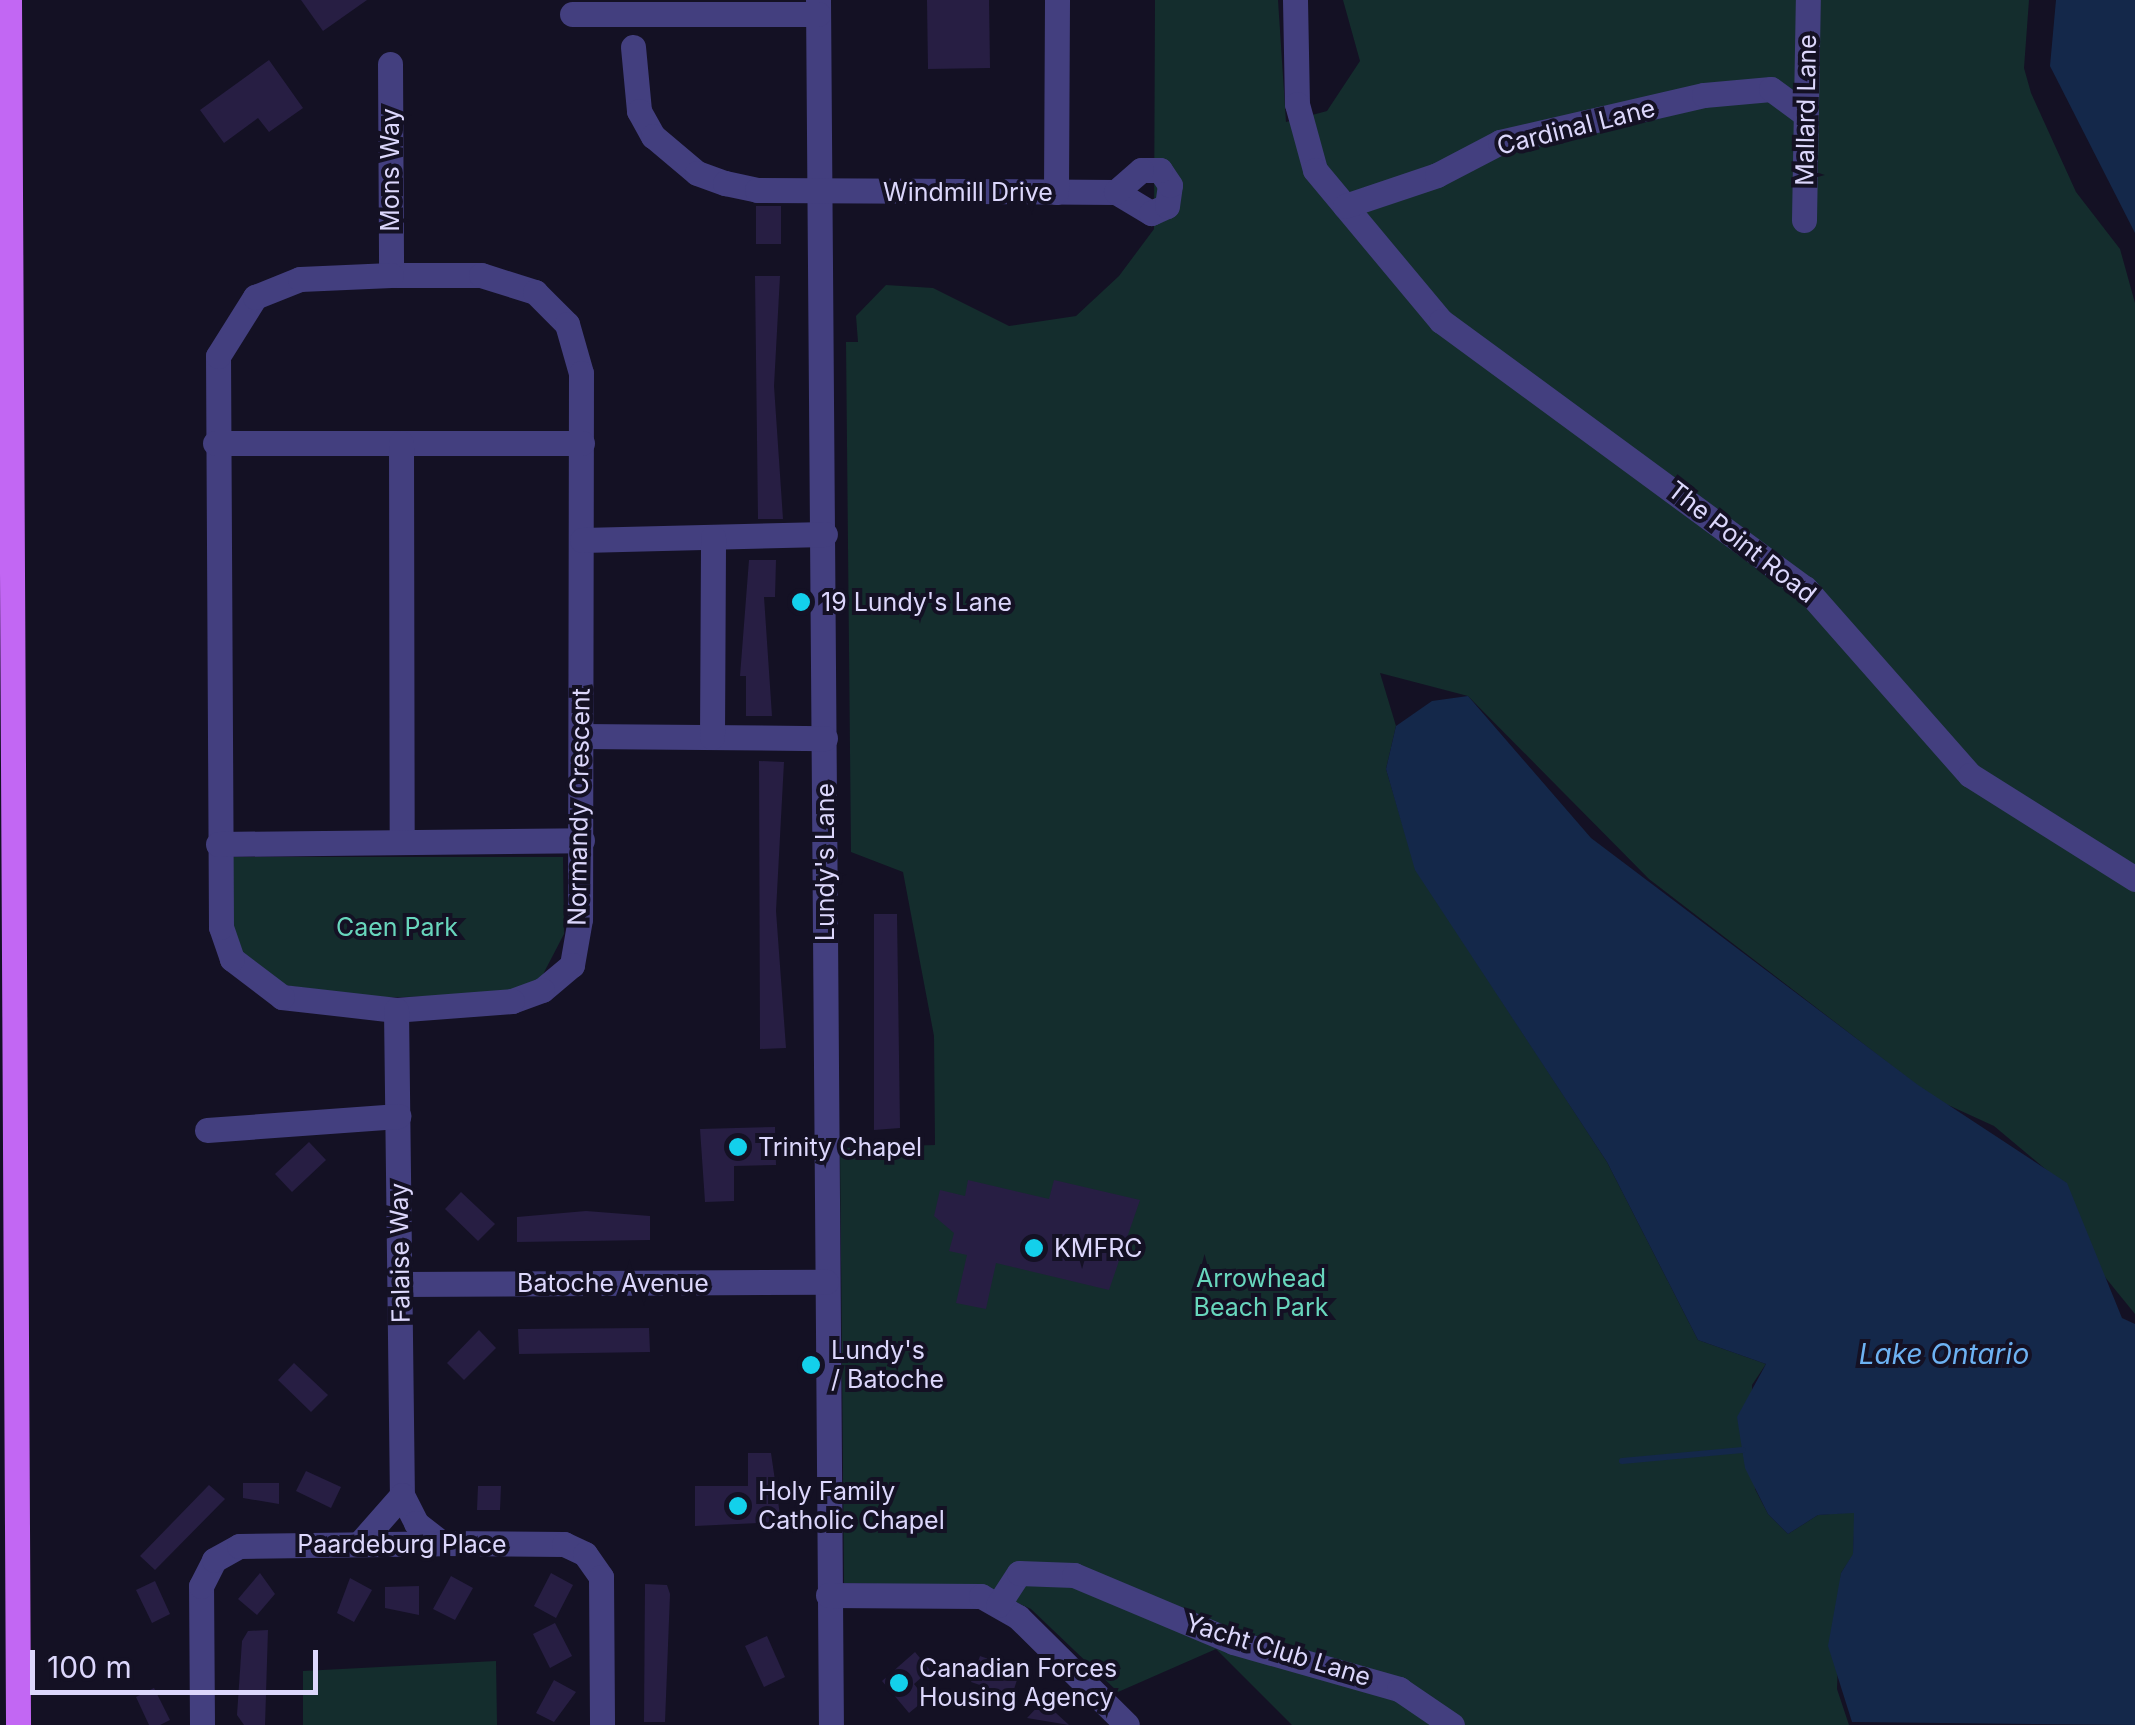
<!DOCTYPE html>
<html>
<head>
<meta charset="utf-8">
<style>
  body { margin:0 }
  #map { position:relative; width:2135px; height:1725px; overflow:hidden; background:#141124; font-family:Inter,sans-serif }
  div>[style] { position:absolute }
  .green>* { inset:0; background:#142d2d }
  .water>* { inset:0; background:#14284a }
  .stream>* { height:6px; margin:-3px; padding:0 3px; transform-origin:3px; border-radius:3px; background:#14284a }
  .building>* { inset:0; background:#271e43 }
  .minor>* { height:25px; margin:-12.5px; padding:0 12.5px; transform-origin:12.5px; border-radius:12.5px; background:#433f7f }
  .major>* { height:25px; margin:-12.5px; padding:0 12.5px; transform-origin:12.5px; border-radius:12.5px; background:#c267f3 }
  .dots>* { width:28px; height:28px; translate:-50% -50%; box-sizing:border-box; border:5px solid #141124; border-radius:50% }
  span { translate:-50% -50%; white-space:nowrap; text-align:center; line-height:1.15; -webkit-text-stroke:8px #141124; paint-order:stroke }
  .street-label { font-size:25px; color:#dcd7fc }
  .poi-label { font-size:25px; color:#dcd7fc }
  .left { translate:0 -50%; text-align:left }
  .park-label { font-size:25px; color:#68d6bd }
  .water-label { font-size:28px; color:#6db2f3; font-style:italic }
  .scale { position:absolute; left:30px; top:1650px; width:288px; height:45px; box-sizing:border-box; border:5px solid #dcd7fc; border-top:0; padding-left:12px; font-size:30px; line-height:35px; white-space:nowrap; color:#dcd7fc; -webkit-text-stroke:8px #141124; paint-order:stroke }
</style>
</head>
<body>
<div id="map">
  <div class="green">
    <div style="clip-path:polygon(1155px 0,1278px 0,1286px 122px,1327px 111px,1360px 61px,1343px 0,2029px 0,2024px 68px,2031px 93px,2076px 192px,2120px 249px,2135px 303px,2135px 1314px,2096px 1266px,2062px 1183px,1994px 1126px,1935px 1099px,1649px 879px,1468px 696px,1380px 673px,1396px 726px,1386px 769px,1416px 870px,1607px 1162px,1698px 1340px,1766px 1364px,1752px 1385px,1755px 1489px,1768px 1514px,1788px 1534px,1818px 1515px,1855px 1512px,1853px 1555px,1841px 1573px,1837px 1689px,1849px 1725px,1292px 1725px,1216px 1649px,1118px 1692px,1031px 1609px,982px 1587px,844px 1583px,840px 1148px,935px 1145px,934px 1036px,903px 872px,851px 852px,846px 342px,858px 342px,856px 316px,886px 285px,933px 288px,1009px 326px,1076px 316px,1119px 276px,1154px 229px)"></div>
    <div style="clip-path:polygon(231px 857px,563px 857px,564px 934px,538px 984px,513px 994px,369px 998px,258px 981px,231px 936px)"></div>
    <div style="clip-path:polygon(496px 1661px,497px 1725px,303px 1725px,303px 1671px)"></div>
  </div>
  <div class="water">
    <div style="clip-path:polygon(2056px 0,2135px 0,2135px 233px,2050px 66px)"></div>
    <div style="clip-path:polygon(1468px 696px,1591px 838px,1918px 1085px,2067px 1183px,2122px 1318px,2135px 1324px,2135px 1725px,1852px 1722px,1828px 1646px,1841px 1573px,1853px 1554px,1854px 1513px,1818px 1515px,1788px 1534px,1768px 1514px,1745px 1468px,1737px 1417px,1766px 1364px,1698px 1340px,1607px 1162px,1415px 870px,1386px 769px,1396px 726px,1432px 701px)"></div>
  </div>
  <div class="stream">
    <div style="left:1622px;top:1461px;width:121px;rotate:-5.2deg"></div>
  </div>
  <div class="building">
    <div style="clip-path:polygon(301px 0,367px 0,323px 31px)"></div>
    <div style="clip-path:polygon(927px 0,989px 0,990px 68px,928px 69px)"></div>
    <div style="clip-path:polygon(269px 60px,303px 108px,269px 132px,258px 118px,224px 143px,200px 110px)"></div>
    <div style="clip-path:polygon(756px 206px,781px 206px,781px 244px,756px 244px)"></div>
    <div style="clip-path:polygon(755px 276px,780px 276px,774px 386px,783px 519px,758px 519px)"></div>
    <div style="clip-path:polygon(749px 560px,776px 560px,775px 597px,764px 597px,772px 716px,746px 716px,746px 676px,740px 676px)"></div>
    <div style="clip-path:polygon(759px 761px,784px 762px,776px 911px,786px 1048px,760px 1049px)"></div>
    <div style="clip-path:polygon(874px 914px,897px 914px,900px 1128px,874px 1130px)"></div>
    <div style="clip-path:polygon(775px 1127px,776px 1165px,734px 1166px,734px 1201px,705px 1202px,700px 1129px)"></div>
    <div style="clip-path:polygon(309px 1142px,326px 1160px,292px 1192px,275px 1174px)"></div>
    <div style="clip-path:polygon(968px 1180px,1049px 1199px,1054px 1180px,1140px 1200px,1109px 1290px,996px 1263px,986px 1309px,956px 1303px,967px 1255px,949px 1251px,954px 1233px,934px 1216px,940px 1190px,965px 1196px)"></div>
    <div style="clip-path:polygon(461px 1192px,495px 1224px,478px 1241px,445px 1209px)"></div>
    <div style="clip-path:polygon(586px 1211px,650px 1216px,650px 1240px,517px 1242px,517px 1217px)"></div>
    <div style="clip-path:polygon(649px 1328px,650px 1352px,519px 1354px,518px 1329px)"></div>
    <div style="clip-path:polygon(479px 1330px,496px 1348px,464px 1380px,447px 1363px)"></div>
    <div style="clip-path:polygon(294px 1363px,328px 1395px,311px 1412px,278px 1380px)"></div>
    <div style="clip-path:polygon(748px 1453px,771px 1453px,781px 1522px,695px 1526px,695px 1486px,748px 1486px)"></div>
    <div style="clip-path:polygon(306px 1471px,341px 1487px,331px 1508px,296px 1491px)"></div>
    <div style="clip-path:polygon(243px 1483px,279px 1483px,279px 1504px,243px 1498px)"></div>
    <div style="clip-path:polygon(209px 1485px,225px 1499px,155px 1570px,140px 1556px)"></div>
    <div style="clip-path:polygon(478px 1486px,501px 1486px,500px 1510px,477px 1510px)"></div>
    <div style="clip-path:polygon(260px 1573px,275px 1594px,257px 1615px,238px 1599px)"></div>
    <div style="clip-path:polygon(551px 1573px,573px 1585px,556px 1618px,534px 1606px)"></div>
    <div style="clip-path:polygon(451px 1576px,473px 1588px,455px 1620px,433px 1609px)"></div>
    <div style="clip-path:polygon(350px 1578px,372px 1590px,354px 1622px,337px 1613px)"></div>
    <div style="clip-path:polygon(155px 1581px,170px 1614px,152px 1623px,136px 1590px)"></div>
    <div style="clip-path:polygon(645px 1584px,667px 1585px,670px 1594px,665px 1722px,644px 1722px)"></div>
    <div style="clip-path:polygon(419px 1586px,419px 1615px,385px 1608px,385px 1587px)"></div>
    <div style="clip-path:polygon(555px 1623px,572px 1656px,550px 1668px,533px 1634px)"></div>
    <div style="clip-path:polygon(268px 1630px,265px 1725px,244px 1725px,237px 1715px,242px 1641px,248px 1631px)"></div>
    <div style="clip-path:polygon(767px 1636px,785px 1677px,764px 1687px,745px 1646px)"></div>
    <div style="clip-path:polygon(915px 1652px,930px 1670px,914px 1684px,926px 1699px,909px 1713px,882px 1681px)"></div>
    <div style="clip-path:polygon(980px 1656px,1020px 1670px,1012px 1696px,971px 1682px)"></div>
    <div style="clip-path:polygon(554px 1680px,576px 1692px,554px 1722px,536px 1713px)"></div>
    <div style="clip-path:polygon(154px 1688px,170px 1720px,160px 1725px,149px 1725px,136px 1697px)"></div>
    <div style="clip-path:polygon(1043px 1701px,1069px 1725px,1027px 1718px)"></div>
  </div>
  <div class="minor">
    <div style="left:818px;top:0;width:1725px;rotate:89.57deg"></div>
    <div style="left:1295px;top:0;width:104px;rotate:88.9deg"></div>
    <div style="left:1297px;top:104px;width:68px;rotate:74.7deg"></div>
    <div style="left:1315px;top:170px;width:197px;rotate:50.2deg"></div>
    <div style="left:1441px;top:321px;width:451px;rotate:36.3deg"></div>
    <div style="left:1805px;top:588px;width:249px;rotate:48.6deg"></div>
    <div style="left:1970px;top:775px;width:195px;rotate:32.2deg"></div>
    <div style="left:572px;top:14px;width:246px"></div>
    <div style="left:633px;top:47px;width:64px;rotate:84.6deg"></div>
    <div style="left:639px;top:111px;width:29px;rotate:61deg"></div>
    <div style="left:653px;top:136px;width:57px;rotate:40.1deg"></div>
    <div style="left:697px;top:173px;width:30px;rotate:20deg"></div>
    <div style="left:725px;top:183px;width:33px;rotate:12deg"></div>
    <div style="left:757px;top:190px;width:359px;rotate:0.3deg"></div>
    <div style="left:1116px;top:192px;width:41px;rotate:31deg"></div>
    <div style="left:1151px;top:213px;width:17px;rotate:-24deg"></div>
    <div style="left:1167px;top:206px;width:21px;rotate:-82deg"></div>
    <div style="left:1170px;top:185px;width:18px;rotate:-124deg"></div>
    <div style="left:1160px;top:170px;width:19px;rotate:180deg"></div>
    <div style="left:1141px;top:170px;width:33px;rotate:139deg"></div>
    <div style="left:390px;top:64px;width:211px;rotate:89.7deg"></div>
    <div style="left:1056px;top:192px;width:192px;rotate:-89.7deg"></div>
    <div style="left:1345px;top:206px;width:97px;rotate:-18.6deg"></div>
    <div style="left:1437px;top:175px;width:71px;rotate:-27.6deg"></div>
    <div style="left:1500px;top:142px;width:209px;rotate:-13deg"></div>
    <div style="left:1704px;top:95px;width:67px;rotate:-5.1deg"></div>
    <div style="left:1771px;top:89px;width:42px;rotate:36.3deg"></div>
    <div style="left:1804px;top:220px;width:220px;rotate:-89deg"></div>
    <div style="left:391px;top:275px;width:90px"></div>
    <div style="left:481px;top:275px;width:57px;rotate:17.5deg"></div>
    <div style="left:535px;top:292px;width:45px;rotate:45deg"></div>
    <div style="left:567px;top:324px;width:51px;rotate:74.1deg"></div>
    <div style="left:581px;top:373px;width:546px;rotate:90.1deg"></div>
    <div style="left:580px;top:919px;width:47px;rotate:99.9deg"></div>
    <div style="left:572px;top:965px;width:39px;rotate:140deg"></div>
    <div style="left:542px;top:990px;width:32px;rotate:160deg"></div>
    <div style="left:512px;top:1001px;width:116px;rotate:175.6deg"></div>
    <div style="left:396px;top:1010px;width:115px;rotate:-173.5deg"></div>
    <div style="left:282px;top:997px;width:63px;rotate:-142.8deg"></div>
    <div style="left:232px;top:959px;width:34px;rotate:-109deg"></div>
    <div style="left:221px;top:927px;width:571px;rotate:-90.3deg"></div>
    <div style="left:218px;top:356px;width:70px;rotate:-57.9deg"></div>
    <div style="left:255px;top:297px;width:48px;rotate:-21.8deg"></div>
    <div style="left:300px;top:279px;width:91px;rotate:-2.5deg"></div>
    <div style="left:215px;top:443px;width:367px"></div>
    <div style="left:401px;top:443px;width:399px;rotate:89.9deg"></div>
    <div style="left:582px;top:540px;width:243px;rotate:-1.4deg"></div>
    <div style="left:581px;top:736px;width:244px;rotate:0.5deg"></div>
    <div style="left:712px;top:737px;width:200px;rotate:-89.7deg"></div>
    <div style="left:218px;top:844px;width:364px;rotate:-0.6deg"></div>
    <div style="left:396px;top:1010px;width:485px;rotate:89.3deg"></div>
    <div style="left:402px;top:1495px;width:31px;rotate:63deg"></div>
    <div style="left:416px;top:1523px;width:33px;rotate:38deg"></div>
    <div style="left:207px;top:1130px;width:192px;rotate:-4.2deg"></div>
    <div style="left:400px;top:1284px;width:426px;rotate:-0.3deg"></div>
    <div style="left:359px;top:1544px;width:65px;rotate:-48.7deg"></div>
    <div style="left:828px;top:1595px;width:153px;rotate:0.4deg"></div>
    <div style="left:981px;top:1596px;width:43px;rotate:29.6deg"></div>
    <div style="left:1018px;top:1617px;width:153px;rotate:44.7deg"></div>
    <div style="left:998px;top:1605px;width:38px;rotate:-57deg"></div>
    <div style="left:1019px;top:1573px;width:55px;rotate:2.1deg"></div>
    <div style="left:1074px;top:1575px;width:173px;rotate:22.8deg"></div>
    <div style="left:1233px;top:1642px;width:173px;rotate:15.8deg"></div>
    <div style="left:1399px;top:1689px;width:64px;rotate:34.2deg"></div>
    <div style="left:202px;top:1725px;width:139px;rotate:-90.4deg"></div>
    <div style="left:201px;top:1586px;width:29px;rotate:-63deg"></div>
    <div style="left:214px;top:1560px;width:29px;rotate:-29deg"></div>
    <div style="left:239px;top:1546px;width:203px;rotate:-0.8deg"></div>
    <div style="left:442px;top:1543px;width:122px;rotate:0.5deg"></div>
    <div style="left:564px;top:1544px;width:23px;rotate:25deg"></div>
    <div style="left:585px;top:1554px;width:28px;rotate:55deg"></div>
    <div style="left:601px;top:1577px;width:148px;rotate:89.6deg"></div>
  </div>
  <div class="major">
    <div style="left:9px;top:0;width:1725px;rotate:89.7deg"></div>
  </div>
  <div class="dots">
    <div style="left:801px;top:602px;background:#13d0eb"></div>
    <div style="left:738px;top:1147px;background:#13d0eb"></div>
    <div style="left:1034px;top:1248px;background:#13d0eb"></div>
    <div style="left:811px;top:1365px;background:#13d0eb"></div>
    <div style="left:738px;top:1506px;background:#13d0eb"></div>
    <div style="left:899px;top:1683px;background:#13d0eb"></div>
  </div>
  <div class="street-label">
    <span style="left:1806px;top:110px;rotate:-89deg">Mallard Lane</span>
    <span style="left:1576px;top:127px;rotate:-14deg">Cardinal Lane</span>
    <span style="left:390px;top:170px;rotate:-90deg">Mons Way</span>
    <span style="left:968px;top:192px">Windmill Drive</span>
    <span style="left:1742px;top:542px;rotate:38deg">The Point Road</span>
    <span style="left:579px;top:807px;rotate:-89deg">Normandy Crescent</span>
    <span style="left:825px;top:862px;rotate:-90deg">Lundy's Lane</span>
    <span style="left:400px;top:1253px;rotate:-91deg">Falaise Way</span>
    <span style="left:613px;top:1283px">Batoche Avenue</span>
    <span style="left:402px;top:1544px">Paardeburg Place</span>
    <span style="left:1278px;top:1650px;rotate:17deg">Yacht Club Lane</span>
  </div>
  <div class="poi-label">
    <span class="left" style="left:821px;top:602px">19 Lundy's Lane</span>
    <span class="left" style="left:758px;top:1147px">Trinity Chapel</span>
    <span class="left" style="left:1054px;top:1248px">KMFRC</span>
    <span class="left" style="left:831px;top:1365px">Lundy's<br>/ Batoche</span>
    <span class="left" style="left:758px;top:1506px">Holy Family<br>Catholic Chapel</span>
    <span class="left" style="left:919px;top:1683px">Canadian Forces<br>Housing Agency</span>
  </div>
  <div class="park-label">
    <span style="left:397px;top:927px">Caen Park</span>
    <span style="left:1261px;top:1293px">Arrowhead<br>Beach Park</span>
  </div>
  <div class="water-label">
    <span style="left:1944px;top:1354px">Lake Ontario</span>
  </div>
  <div class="scale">100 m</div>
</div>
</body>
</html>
